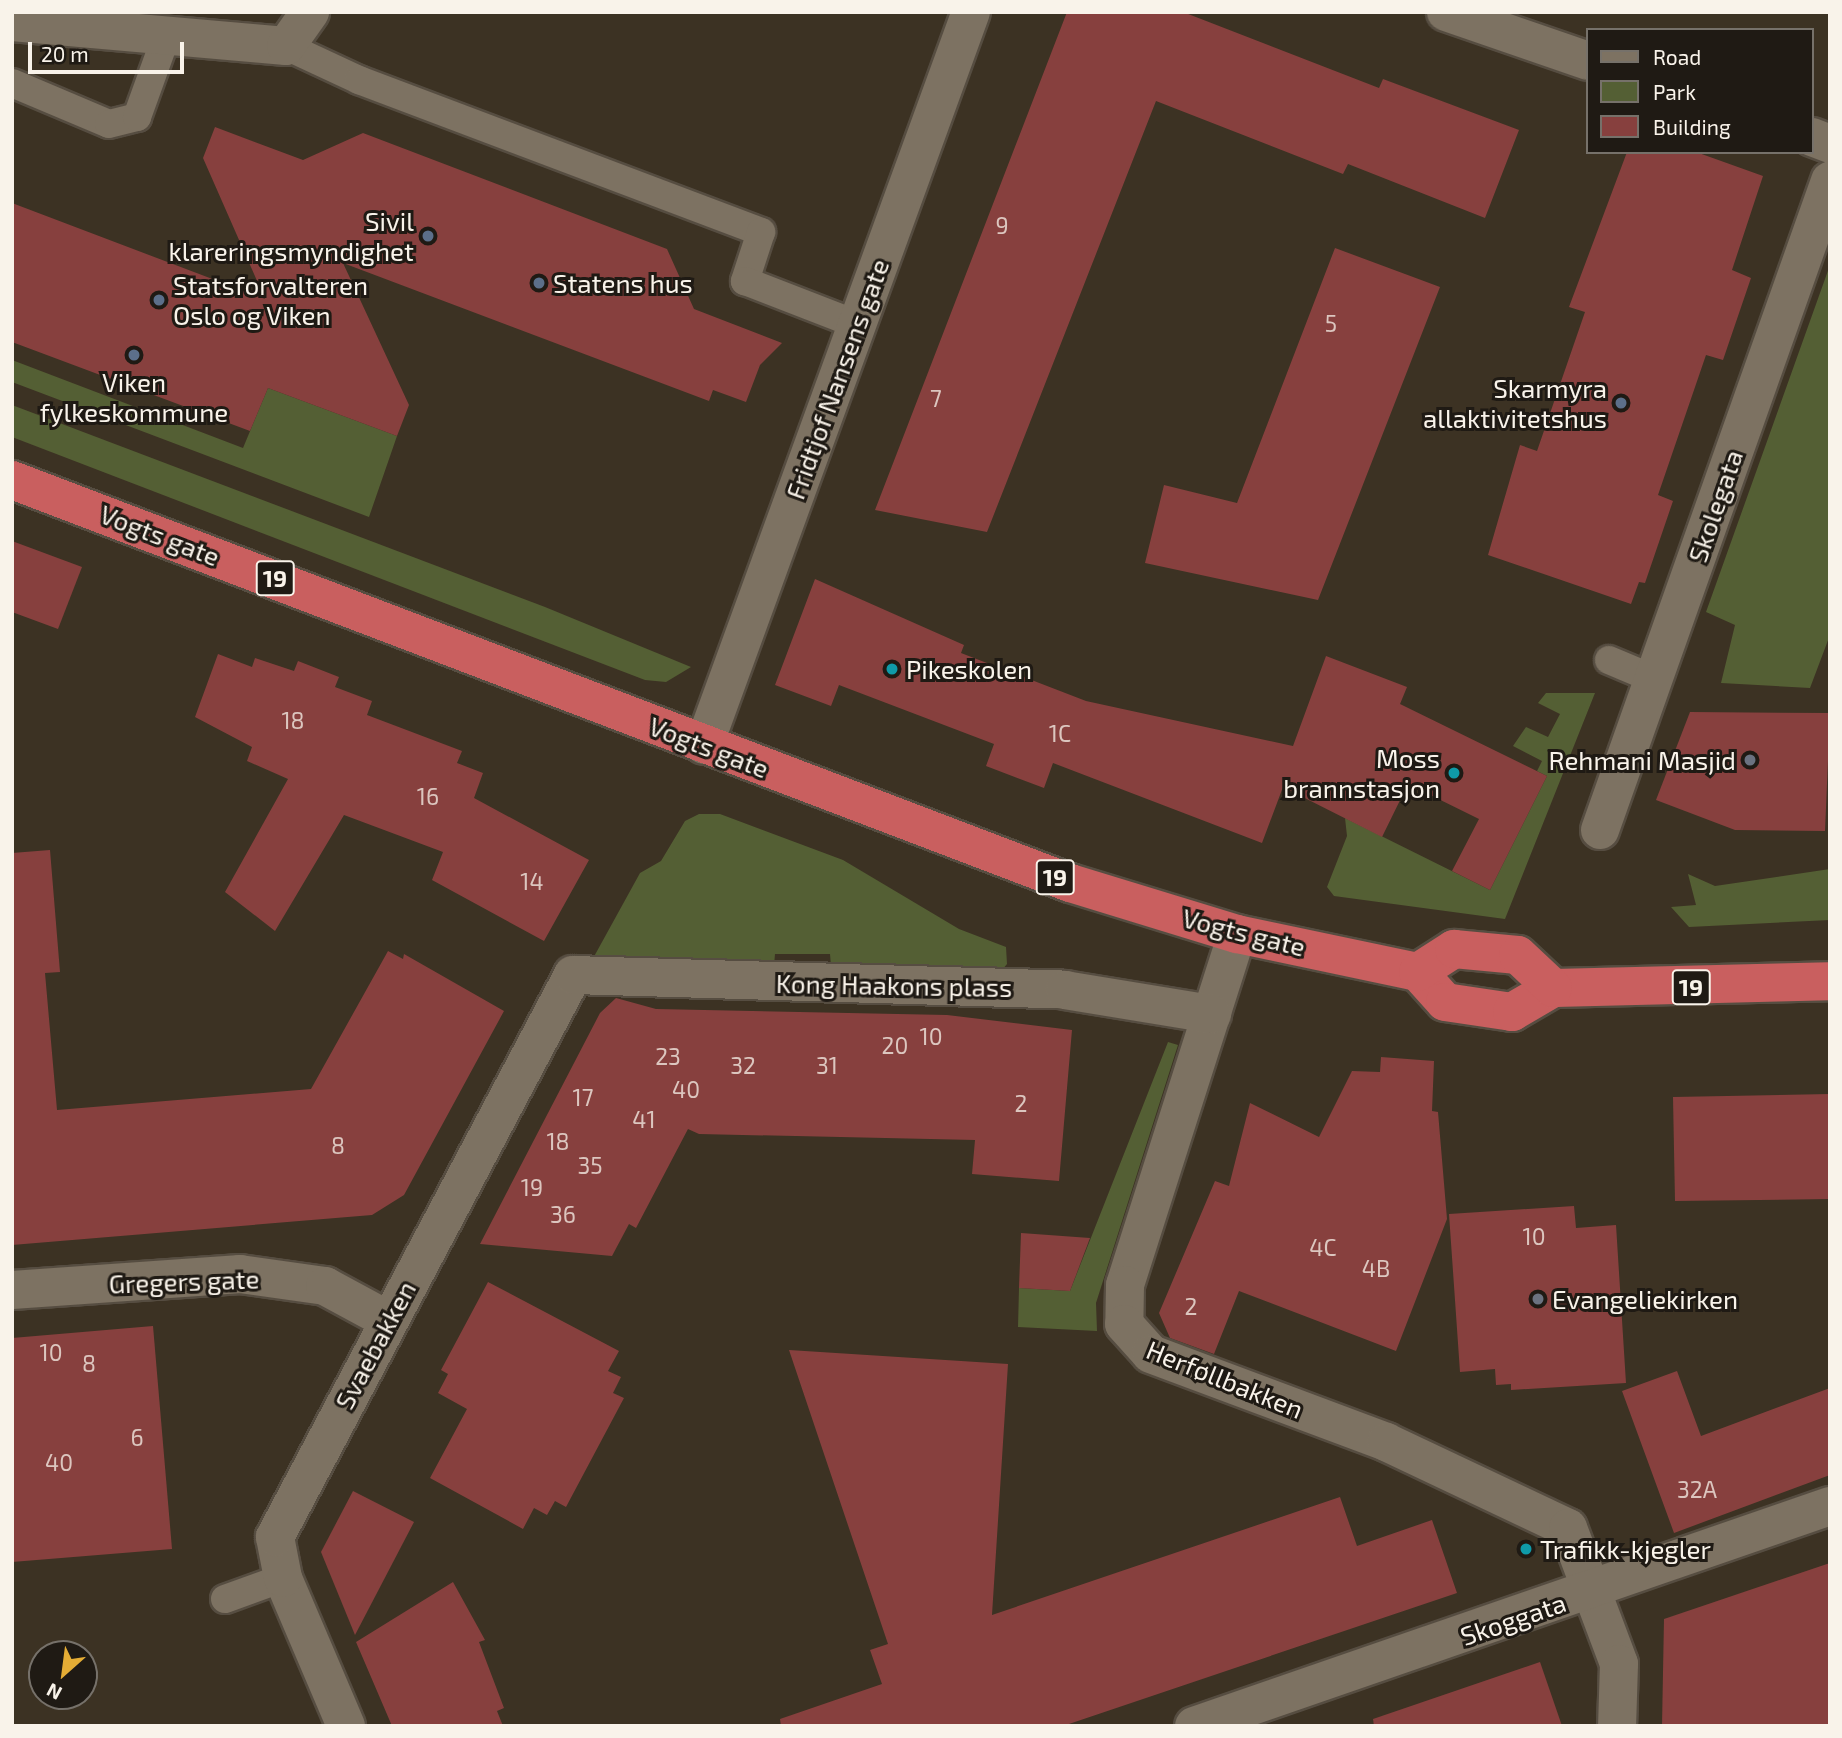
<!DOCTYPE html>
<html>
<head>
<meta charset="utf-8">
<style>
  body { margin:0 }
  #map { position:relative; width:1842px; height:1738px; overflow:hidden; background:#3c3223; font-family:"Exo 2",sans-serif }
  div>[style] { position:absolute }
  .green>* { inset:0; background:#545f34 }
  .building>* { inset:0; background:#87403e }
  .roads { filter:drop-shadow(2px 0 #564d41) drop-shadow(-2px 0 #564d41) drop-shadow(0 2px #564d41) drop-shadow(0 -2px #564d41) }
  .lane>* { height:28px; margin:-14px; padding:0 14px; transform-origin:14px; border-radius:14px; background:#7d7262 }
  .street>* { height:38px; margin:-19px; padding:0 19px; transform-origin:19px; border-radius:19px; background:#7d7262 }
  .highway>* { height:38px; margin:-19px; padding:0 19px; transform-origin:19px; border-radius:19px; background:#c95f5f }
  .dots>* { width:19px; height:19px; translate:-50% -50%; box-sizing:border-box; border:4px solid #1f1a14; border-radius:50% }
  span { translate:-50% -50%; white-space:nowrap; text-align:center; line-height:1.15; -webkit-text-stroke:6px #1f1a14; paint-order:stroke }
  .number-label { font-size:23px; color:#dcc6bf }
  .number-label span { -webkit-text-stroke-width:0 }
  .shield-label span { padding:2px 5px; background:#1f1a14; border:2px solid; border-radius:5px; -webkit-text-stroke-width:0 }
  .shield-label { font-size:24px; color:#f9f3ea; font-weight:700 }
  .poi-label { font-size:26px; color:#f9f3ea }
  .right { translate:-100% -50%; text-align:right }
  .left { translate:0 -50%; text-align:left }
  .street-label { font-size:26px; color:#f9f3ea }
  .frame { position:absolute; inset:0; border:14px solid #f9f3ea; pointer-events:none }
  .legend { position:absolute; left:1586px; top:28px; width:228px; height:126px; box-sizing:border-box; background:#1f1a14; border:2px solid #76716a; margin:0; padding:9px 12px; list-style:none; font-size:21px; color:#f9f3ea }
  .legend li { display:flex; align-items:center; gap:14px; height:35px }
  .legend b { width:35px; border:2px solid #76716a }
  .north { position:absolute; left:28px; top:1640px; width:70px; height:70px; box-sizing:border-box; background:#1f1a14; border:2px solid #76716a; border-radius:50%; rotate:208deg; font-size:19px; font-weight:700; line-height:28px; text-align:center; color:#f9f3ea }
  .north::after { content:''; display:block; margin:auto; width:24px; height:32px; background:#e5ad35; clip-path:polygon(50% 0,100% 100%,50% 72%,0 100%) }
  .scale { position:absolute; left:28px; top:42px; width:156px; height:32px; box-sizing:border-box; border:4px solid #f9f3ea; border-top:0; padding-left:9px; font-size:21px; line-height:24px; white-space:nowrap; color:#f9f3ea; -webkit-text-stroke:5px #1f1a14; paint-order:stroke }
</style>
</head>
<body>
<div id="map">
  <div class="green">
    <div style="clip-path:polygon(1830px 265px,1830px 635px,1810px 688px,1721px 683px,1735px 625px,1706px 612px)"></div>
    <div style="clip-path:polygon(12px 360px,243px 448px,268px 388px,397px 436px,369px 517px,12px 382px)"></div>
    <div style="clip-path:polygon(12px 405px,545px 607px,691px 667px,666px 682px,645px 680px,12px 437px)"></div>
    <div style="clip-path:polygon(1546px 693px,1595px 693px,1505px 919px,1334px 896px,1327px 887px,1347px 836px,1345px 818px,1490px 890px,1547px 776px,1537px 771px,1542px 761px,1513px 746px,1526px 727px,1548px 737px,1560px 714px,1538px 703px)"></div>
    <div style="clip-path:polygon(699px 814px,720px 814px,843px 860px,959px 929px,1006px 947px,1007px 964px,1002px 970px,831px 966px,830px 954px,775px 954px,774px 966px,591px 962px,640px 873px,661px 861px,685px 821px)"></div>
    <div style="clip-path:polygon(1830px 869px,1830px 920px,1689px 927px,1671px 907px,1696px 905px,1688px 874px,1715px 886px)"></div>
    <div style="clip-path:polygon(1168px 1042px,1178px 1045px,1096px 1303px,1097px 1331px,1018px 1327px,1019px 1288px,1070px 1291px)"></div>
  </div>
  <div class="building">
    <div style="clip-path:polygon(1067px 12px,1183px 12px,1379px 88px,1383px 79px,1519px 130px,1485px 218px,1348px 164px,1343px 174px,1156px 101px,987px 532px,875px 510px)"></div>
    <div style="clip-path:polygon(215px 127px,303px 160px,363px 133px,667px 249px,694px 309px,782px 343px,760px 365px,746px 402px,713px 390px,709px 401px,343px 263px,409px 405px,397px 436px,268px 388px,250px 431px,12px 342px,12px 203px,265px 299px,203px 158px)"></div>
    <div style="clip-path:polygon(1627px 152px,1696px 152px,1763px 176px,1732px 270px,1751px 278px,1723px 360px,1706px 355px,1658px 495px,1673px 501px,1645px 583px,1639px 582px,1631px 604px,1488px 555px,1520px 445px,1537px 451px,1585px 312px,1569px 307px)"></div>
    <div style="clip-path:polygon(1335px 248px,1440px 287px,1318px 600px,1145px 563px,1164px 485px,1237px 503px)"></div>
    <div style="clip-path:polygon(12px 541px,82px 567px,58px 629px,12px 612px)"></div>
    <div style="clip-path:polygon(815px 579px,964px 645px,961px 653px,1086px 701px,1293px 746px,1326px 656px,1407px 687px,1400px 704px,1547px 776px,1490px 890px,1452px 871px,1479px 819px,1408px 784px,1382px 837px,1283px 787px,1262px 843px,1053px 763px,1044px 788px,986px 766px,994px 744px,839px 685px,831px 706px,775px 685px)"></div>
    <div style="clip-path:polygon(218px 654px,252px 667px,255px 658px,294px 671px,298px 661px,339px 677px,335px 687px,372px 701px,367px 715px,462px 751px,457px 763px,483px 773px,474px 798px,589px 860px,544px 941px,432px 880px,443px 852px,344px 815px,275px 931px,225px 892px,288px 779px,247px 761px,252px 747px,195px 717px)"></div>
    <div style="clip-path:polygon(1690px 712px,1830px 713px,1825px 831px,1735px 830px,1656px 800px)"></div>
    <div style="clip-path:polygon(50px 850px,60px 972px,45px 973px,57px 1110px,311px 1089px,388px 951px,403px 959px,404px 954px,504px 1011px,404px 1195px,372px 1215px,12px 1245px,12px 853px)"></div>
    <div style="clip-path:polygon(616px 998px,656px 1009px,947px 1015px,1072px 1030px,1059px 1181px,972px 1174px,975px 1140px,699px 1134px,688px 1129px,636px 1228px,629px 1224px,612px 1256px,480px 1244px,600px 1013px)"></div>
    <div style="clip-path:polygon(1381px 1057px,1434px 1061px,1432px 1111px,1438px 1112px,1447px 1219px,1396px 1351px,1239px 1291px,1214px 1354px,1170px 1338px,1159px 1313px,1215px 1181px,1229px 1186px,1250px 1103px,1319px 1137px,1352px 1071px,1380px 1072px)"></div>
    <div style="clip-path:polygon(1830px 1094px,1830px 1199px,1675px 1201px,1673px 1097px)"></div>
    <div style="clip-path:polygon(1574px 1206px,1576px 1228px,1616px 1225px,1626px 1383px,1511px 1390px,1511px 1384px,1496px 1385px,1495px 1369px,1460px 1372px,1449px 1214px)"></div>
    <div style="clip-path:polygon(1021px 1233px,1090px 1238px,1070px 1291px,1019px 1288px)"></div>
    <div style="clip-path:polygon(488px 1282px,619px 1351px,608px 1371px,621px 1377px,613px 1393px,624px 1398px,566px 1507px,555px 1501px,547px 1515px,534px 1508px,523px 1529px,430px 1478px,467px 1409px,438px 1393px,448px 1374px,441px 1370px)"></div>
    <div style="clip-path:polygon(153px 1326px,172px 1549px,12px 1562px,12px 1338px)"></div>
    <div style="clip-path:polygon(789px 1350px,1008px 1364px,992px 1615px,1340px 1497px,1357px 1546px,1432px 1520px,1457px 1593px,1063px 1726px,781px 1726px,780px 1719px,882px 1684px,870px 1650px,888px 1644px)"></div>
    <div style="clip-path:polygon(1677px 1371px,1701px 1436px,1830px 1388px,1830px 1475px,1674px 1533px,1622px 1391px)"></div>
    <div style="clip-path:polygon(353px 1491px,414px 1522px,355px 1635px,321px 1552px)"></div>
    <div style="clip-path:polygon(1830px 1563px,1830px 1726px,1662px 1726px,1664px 1619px)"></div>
    <div style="clip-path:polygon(453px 1582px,485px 1640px,479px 1642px,504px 1708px,497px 1711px,503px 1726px,392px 1726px,356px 1642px)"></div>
    <div style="clip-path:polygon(1540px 1662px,1562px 1726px,1374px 1726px,1373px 1719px)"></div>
  </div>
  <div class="roads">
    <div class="lane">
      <div style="left:286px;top:46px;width:81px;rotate:25deg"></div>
      <div style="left:359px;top:80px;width:430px;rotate:20.7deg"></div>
      <div style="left:761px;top:232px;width:52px;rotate:108.1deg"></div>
      <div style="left:745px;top:281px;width:119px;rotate:21.2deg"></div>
      <div style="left:12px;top:83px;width:105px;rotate:22.9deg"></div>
      <div style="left:109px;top:124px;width:29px;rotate:-14deg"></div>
      <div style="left:137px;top:117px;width:85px;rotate:-70.1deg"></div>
      <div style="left:1609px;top:660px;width:49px;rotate:22.9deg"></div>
      <div style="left:225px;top:1599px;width:62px;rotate:-19.9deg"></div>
    </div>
    <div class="street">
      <div style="left:1446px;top:12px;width:150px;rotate:19deg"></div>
      <div style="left:12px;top:22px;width:275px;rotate:5deg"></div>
      <div style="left:286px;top:46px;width:42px;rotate:-54.8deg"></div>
      <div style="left:1812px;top:137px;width:19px;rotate:21deg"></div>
      <div style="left:704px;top:745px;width:780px;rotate:-69.99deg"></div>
      <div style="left:1600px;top:830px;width:689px;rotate:-70.49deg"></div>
      <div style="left:1237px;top:934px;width:368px;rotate:107.7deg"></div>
      <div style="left:1125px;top:1285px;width:39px;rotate:91deg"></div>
      <div style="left:1124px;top:1324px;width:40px;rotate:48deg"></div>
      <div style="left:1151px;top:1354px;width:251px;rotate:20.5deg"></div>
      <div style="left:1386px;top:1442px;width:201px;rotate:25.3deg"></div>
      <div style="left:1568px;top:1528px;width:145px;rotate:69.4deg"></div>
      <div style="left:1619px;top:1664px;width:62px;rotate:91.8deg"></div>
      <div style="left:12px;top:1290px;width:229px;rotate:-4deg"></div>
      <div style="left:240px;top:1274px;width:86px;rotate:8deg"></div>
      <div style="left:325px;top:1286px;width:72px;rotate:28.4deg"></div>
      <div style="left:346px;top:1726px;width:161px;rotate:-113.1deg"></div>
      <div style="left:283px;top:1578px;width:42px;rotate:-101deg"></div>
      <div style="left:275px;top:1537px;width:636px;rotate:-62.07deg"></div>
      <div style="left:573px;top:975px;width:492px;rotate:1.7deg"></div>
      <div style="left:1065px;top:990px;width:149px;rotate:9.3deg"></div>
      <div style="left:1194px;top:1726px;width:673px;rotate:-19.08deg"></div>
    </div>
    <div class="highway">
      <div style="left:12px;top:480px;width:1132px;rotate:20.85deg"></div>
      <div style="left:1070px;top:883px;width:175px;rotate:17deg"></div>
      <div style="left:1237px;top:934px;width:185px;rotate:11.9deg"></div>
      <div style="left:1418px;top:972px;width:40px;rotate:48deg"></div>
      <div style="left:1445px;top:1002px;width:68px;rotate:8.5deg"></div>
      <div style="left:1512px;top:1012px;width:48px;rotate:-30.3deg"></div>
      <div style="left:1553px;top:988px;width:277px;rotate:-1.4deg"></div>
      <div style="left:1418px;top:972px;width:43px;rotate:-32.6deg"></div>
      <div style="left:1454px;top:949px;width:64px;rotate:5.4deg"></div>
      <div style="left:1518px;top:955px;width:48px;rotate:43.3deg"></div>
    </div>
  </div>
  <div class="dots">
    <div style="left:428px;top:236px;background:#5c6f8a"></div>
    <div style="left:539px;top:283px;background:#5c6f8a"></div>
    <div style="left:159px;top:300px;background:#5c6f8a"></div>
    <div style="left:134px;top:355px;background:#5c6f8a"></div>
    <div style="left:1621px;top:403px;background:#5c6f8a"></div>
    <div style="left:892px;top:669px;background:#0f9aa8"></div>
    <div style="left:1750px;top:760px;background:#6b7280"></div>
    <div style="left:1454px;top:773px;background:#0f9aa8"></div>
    <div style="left:1538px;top:1299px;background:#6b7280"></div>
    <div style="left:1526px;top:1549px;background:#0f9aa8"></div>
  </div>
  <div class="number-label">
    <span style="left:1002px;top:225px">9</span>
    <span style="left:1331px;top:323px">5</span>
    <span style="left:936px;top:398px">7</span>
    <span style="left:293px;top:720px">18</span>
    <span style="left:1060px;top:733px">1C</span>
    <span style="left:428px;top:796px">16</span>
    <span style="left:532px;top:881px">14</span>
    <span style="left:931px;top:1036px">10</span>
    <span style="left:895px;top:1045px">20</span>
    <span style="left:668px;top:1056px">23</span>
    <span style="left:743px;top:1065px">32</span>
    <span style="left:827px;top:1065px">31</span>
    <span style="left:686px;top:1089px">40</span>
    <span style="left:583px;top:1097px">17</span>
    <span style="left:1021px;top:1103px">2</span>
    <span style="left:644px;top:1119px">41</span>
    <span style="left:558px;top:1141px">18</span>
    <span style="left:338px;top:1145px">8</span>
    <span style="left:590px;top:1165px">35</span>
    <span style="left:532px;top:1187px">19</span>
    <span style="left:563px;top:1214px">36</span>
    <span style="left:1534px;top:1236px">10</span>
    <span style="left:1323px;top:1247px">4C</span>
    <span style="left:1376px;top:1268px">4B</span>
    <span style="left:1191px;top:1306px">2</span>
    <span style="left:51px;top:1352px">10</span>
    <span style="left:89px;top:1363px">8</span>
    <span style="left:137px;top:1437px">6</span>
    <span style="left:59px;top:1462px">40</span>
    <span style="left:1697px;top:1489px">32A</span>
  </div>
  <div class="shield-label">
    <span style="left:275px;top:578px">19</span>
    <span style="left:1055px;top:877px">19</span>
    <span style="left:1691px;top:987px">19</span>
  </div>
  <div class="poi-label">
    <span class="right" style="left:414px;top:236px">Sivil<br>klareringsmyndighet</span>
    <span class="left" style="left:553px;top:283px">Statens hus</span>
    <span class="left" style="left:173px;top:300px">Statsforvalteren<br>Oslo og Viken</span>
    <span style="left:134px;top:397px">Viken<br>fylkeskommune</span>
    <span class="right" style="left:1607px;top:403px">Skarmyra<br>allaktivitetshus</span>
    <span class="left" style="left:906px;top:669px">Pikeskolen</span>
    <span class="right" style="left:1440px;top:773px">Moss<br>brannstasjon</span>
    <span class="right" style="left:1736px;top:760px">Rehmani Masjid</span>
    <span class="left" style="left:1552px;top:1299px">Evangeliekirken</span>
    <span class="left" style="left:1540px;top:1549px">Trafikk-kjegler</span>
  </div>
  <div class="street-label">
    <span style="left:837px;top:379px;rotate:-70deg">Fridtjof Nansens gate</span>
    <span style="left:1715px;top:506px;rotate:-71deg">Skolegata</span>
    <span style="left:160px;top:535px;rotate:21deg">Vogts gate</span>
    <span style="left:709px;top:747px;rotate:21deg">Vogts gate</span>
    <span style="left:1244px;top:932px;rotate:14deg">Vogts gate</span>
    <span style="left:894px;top:985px;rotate:1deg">Kong Haakons plass</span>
    <span style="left:184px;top:1281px;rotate:-2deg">Gregers gate</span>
    <span style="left:375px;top:1345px;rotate:-62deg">Svaebakken</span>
    <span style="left:1225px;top:1379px;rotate:22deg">Herføllbakken</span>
    <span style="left:1513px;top:1619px;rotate:-19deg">Skoggata</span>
  </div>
  <div class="frame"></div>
  <ul class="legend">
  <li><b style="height:9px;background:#7d7262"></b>Road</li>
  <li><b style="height:19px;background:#545f34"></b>Park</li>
  <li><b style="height:19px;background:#87403e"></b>Building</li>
  </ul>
  <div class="north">N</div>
  <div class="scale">20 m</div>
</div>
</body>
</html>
